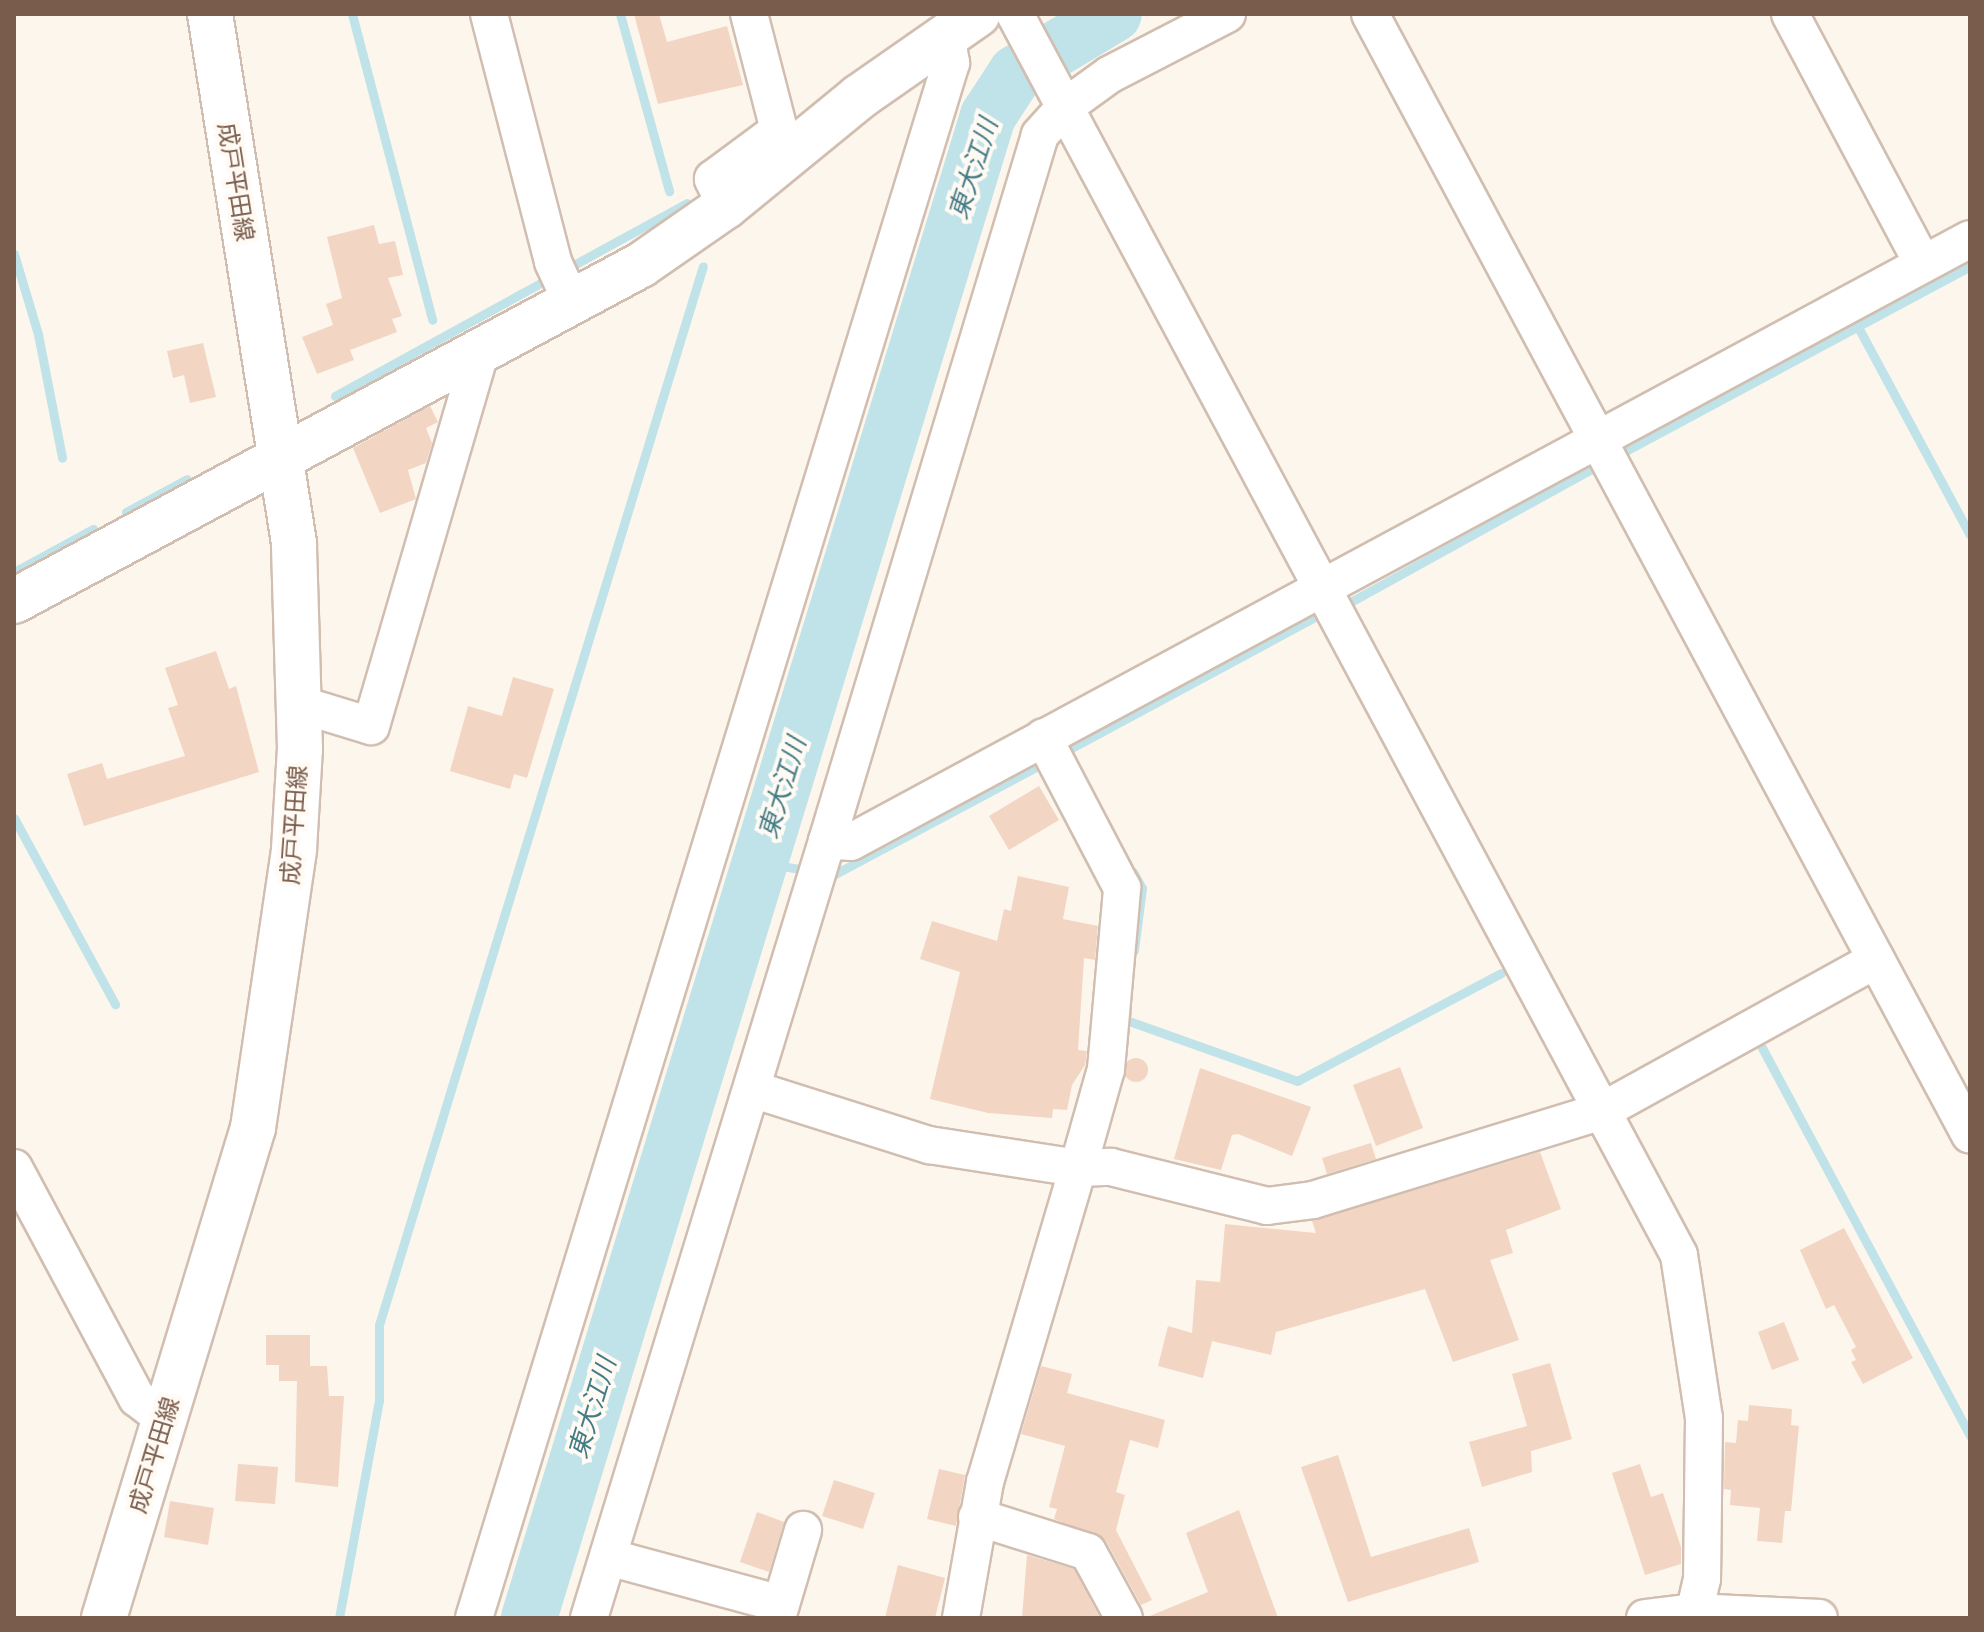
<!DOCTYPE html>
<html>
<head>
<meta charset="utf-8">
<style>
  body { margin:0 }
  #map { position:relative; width:1984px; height:1632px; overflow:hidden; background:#fdf6ec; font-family:Figtree,"Noto Sans JP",sans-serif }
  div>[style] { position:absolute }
  .stream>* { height:9px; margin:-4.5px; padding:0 4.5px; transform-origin:4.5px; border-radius:4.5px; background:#bfe3e8 }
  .river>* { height:56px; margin:-28px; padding:0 28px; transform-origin:28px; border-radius:28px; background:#bfe3e8 }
  .building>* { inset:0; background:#f3d5c3 }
  .round { border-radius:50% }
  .roads { filter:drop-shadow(2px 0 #d1beb0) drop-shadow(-2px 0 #d1beb0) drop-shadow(0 2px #d1beb0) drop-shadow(0 -2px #d1beb0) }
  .minor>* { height:36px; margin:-18px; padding:0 18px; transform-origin:18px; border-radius:18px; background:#fff }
  .tertiary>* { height:44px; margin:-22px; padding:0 22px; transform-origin:22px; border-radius:22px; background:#fff }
  .secondary>* { height:44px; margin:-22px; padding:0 22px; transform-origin:22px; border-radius:22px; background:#fff }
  span { translate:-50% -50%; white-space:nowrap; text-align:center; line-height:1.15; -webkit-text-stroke:8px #fffaf3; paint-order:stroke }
  .street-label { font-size:24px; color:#7a5c4d }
  .water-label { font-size:26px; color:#437c86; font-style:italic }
  .frame { position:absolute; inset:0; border:16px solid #7a5c4d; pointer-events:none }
</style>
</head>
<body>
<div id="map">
  <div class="stream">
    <div style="left:352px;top:14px;width:316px;rotate:75.3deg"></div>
    <div style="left:620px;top:14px;width:184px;rotate:74.5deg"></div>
    <div style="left:1099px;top:14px;width:8px;rotate:67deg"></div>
    <div style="left:14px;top:254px;width:84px;rotate:73.3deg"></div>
    <div style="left:38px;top:334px;width:126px;rotate:79deg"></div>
    <div style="left:570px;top:267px;width:133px;rotate:-28.7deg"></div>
    <div style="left:1858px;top:327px;width:236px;rotate:61.7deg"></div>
    <div style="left:335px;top:396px;width:239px;rotate:-28.8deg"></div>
    <div style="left:1618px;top:455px;width:400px;rotate:-28.2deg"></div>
    <div style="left:126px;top:512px;width:69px;rotate:-28.4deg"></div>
    <div style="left:14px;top:572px;width:90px;rotate:-28.6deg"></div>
    <div style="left:1345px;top:605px;width:281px;rotate:-28.9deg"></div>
    <div style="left:1064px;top:752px;width:283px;rotate:-28.3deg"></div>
    <div style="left:14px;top:818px;width:212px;rotate:61.5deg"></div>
    <div style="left:758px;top:862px;width:43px;rotate:9.5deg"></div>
    <div style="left:1133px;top:872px;width:18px;rotate:61deg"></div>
    <div style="left:1142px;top:888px;width:63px;rotate:97.4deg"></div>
    <div style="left:826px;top:873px;width:9px;rotate:6deg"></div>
    <div style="left:835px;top:874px;width:225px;rotate:-28deg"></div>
    <div style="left:1127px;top:1013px;width:7px;rotate:98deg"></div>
    <div style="left:1126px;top:1020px;width:182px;rotate:19.6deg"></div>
    <div style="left:1297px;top:1081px;width:231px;rotate:-27.9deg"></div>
    <div style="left:1760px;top:1044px;width:445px;rotate:61.8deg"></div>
    <div style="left:339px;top:1618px;width:221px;rotate:-79.6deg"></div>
    <div style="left:379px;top:1401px;width:76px;rotate:-90deg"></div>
    <div style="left:379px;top:1325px;width:1107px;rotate:-72.99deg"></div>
  </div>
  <div class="river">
    <div style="left:529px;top:1618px;width:1571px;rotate:-73.01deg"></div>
    <div style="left:988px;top:116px;width:51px;rotate:-56.9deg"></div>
    <div style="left:1016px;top:73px;width:114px;rotate:-31deg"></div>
  </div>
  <div class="building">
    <div style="clip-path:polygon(634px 14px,659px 14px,667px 42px,727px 26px,743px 85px,658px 104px)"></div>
    <div style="clip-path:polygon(374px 225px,379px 244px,395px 241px,403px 275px,388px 278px,402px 316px,392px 319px,397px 332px,350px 350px,354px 360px,317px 374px,302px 337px,333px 325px,326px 304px,342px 298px,327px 237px)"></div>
    <div style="clip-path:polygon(203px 343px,216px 397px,190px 403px,184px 375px,173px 378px,167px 351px)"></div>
    <div style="clip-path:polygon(430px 406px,438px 422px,426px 428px,432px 443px,426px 463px,408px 470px,416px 499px,380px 513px,353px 448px)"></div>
    <div style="clip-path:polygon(216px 651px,229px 689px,236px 686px,259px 772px,84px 826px,67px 774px,102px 763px,107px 779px,185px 756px,168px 708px,178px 705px,165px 668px)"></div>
    <div style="clip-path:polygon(513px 677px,554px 689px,527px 778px,514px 774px,510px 789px,450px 771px,468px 706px,502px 716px)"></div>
    <div style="clip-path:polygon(1039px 786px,1059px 820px,1009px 850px,989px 816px)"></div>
    <div style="clip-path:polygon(1018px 876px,1069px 887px,1063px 919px,1098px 926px,1095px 960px,1084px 958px,1078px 1050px,1087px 1051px,1085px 1065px,1072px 1085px,1067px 1110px,1053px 1109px,1052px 1118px,988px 1113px,930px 1099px,960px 972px,920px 959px,932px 921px,997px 941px,1004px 909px,1011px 911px)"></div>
    <div class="round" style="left:1124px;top:1058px;width:24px;height:24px"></div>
    <div style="clip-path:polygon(1400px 1067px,1423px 1128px,1376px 1146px,1353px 1085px)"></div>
    <div style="clip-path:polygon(1200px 1068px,1311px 1107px,1292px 1156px,1238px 1134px,1232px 1135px,1221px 1170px,1174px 1159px)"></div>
    <div style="clip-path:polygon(1371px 1143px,1376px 1159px,1327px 1174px,1322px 1158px)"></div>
    <div style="clip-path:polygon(1540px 1152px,1561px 1209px,1506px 1230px,1513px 1253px,1490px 1260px,1519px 1340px,1453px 1362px,1425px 1289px,1276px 1332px,1271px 1355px,1212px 1341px,1203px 1378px,1158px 1366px,1168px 1326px,1192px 1333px,1196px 1280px,1220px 1282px,1225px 1224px,1316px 1233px,1312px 1221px)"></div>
    <div style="clip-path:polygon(1844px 1228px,1913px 1358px,1863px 1384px,1851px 1362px,1856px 1360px,1851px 1350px,1856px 1347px,1834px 1305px,1826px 1309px,1800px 1250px)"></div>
    <div style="clip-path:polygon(1784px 1322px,1799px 1360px,1772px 1370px,1758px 1332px)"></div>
    <div style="clip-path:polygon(266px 1335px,310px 1335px,310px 1366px,327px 1366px,329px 1396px,344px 1396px,338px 1487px,295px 1482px,297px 1381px,279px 1381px,279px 1365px,266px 1365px)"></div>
    <div style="clip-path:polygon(1550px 1363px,1572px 1439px,1531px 1451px,1532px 1472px,1482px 1487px,1469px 1442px,1527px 1426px,1512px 1374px)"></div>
    <div style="clip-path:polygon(1041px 1366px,1072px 1374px,1067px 1393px,1165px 1420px,1158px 1448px,1130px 1440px,1116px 1492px,1125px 1495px,1116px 1530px,1152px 1600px,1141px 1605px,1106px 1541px,1054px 1519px,1057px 1509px,1049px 1507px,1065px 1446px,1021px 1434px)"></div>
    <div style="clip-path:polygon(1749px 1405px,1792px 1409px,1791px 1425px,1799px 1426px,1791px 1511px,1785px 1511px,1782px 1543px,1757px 1541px,1760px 1508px,1730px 1505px,1731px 1490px,1724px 1489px,1725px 1442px,1736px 1443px,1738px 1420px,1748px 1421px)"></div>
    <div style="clip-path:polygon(1338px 1455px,1371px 1557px,1469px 1528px,1479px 1562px,1348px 1602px,1301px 1467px)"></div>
    <div style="clip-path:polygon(238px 1464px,278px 1467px,275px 1504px,235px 1501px)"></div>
    <div style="clip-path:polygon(1640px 1464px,1651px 1497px,1663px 1493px,1681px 1547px,1681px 1564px,1645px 1575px,1612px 1473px)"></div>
    <div style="clip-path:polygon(939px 1469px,965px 1475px,956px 1526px,927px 1519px)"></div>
    <div style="clip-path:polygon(834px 1480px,875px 1493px,863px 1529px,822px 1516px)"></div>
    <div style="clip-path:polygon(170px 1501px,214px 1508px,208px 1545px,164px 1537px)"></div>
    <div style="clip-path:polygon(1239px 1510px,1278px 1618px,1145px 1618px,1208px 1592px,1186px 1533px)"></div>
    <div style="clip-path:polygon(757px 1512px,784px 1522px,769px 1572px,740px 1562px)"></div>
    <div style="clip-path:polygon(1027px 1555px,1074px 1569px,1100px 1618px,1022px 1618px)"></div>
    <div style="clip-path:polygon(898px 1565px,945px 1578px,935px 1618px,885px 1618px)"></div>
  </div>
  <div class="roads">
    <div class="minor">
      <div style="left:489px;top:14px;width:256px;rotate:75.5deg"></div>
      <div style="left:553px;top:262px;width:45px;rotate:65.1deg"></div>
      <div style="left:1015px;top:14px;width:1407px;rotate:61.85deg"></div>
      <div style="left:1679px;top:1255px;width:165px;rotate:81.3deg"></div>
      <div style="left:1704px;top:1418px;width:161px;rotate:90.7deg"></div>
      <div style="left:1702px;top:1579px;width:40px;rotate:103deg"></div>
      <div style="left:1227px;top:14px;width:133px;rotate:152.7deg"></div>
      <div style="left:1109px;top:75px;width:54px;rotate:144deg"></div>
      <div style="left:1065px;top:107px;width:38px;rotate:132deg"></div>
      <div style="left:1040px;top:135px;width:737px;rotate:106.79deg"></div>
      <div style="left:827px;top:841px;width:24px;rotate:2deg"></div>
      <div style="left:851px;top:842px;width:1271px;rotate:-28.32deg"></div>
      <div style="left:1370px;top:14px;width:1271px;rotate:61.84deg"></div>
      <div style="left:1790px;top:14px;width:283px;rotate:62deg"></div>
      <div style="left:726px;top:206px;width:30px;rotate:-116deg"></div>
      <div style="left:713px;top:179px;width:82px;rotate:-36.6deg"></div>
      <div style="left:779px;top:130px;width:120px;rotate:-104.5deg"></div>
      <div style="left:299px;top:704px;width:75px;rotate:17deg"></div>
      <div style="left:371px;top:726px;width:389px;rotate:-73.7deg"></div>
      <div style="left:752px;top:1089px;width:186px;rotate:17.6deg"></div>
      <div style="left:929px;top:1145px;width:151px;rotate:8.8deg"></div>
      <div style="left:1078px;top:1168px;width:103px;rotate:-74.2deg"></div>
      <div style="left:1106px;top:1069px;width:182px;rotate:-84.9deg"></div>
      <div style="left:1122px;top:888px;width:170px;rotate:-117.6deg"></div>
      <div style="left:14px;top:1168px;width:261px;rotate:61.9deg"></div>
      <div style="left:137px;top:1398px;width:36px;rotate:38deg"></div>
      <div style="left:977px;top:1517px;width:116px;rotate:17.5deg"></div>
      <div style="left:1088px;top:1552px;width:75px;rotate:61.4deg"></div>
      <div style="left:608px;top:1557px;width:179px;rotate:15.2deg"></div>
      <div style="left:474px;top:1618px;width:1627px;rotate:-72.95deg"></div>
      <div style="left:951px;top:63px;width:28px;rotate:-100deg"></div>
      <div style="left:589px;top:1618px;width:813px;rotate:-72.97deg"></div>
      <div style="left:777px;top:1618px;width:92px;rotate:-73.5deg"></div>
      <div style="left:961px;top:1618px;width:138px;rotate:-80deg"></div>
      <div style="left:985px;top:1482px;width:327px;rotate:-73.5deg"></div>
      <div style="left:1078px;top:1168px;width:33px;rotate:-2deg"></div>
      <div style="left:1111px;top:1167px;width:161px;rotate:14deg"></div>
      <div style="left:1267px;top:1206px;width:46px;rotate:-7.4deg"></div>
      <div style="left:1313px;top:1200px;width:302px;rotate:-17.1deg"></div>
      <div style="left:1602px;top:1111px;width:313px;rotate:-28.9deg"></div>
      <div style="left:1645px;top:1618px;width:49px;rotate:-7deg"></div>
      <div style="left:1694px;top:1612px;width:125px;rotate:2.7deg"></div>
    </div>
    <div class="tertiary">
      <div style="left:14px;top:601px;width:711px;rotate:-28.19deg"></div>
      <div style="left:641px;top:265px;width:103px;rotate:-34.8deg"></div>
      <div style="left:726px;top:206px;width:172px;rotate:-39.3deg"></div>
      <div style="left:859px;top:97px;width:145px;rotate:-34.9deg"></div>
    </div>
    <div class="secondary">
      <div style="left:104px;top:1618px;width:512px;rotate:-73.09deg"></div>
      <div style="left:253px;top:1128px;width:282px;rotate:-81.6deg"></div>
      <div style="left:294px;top:849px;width:100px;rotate:-86.6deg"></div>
      <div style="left:300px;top:749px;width:206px;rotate:-91.7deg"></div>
      <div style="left:294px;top:543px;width:536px;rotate:-99.02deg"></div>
    </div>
  </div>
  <div class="street-label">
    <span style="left:236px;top:182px;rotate:81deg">成戸平田線</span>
    <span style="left:294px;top:825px;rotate:-86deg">成戸平田線</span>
    <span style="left:154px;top:1455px;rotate:-73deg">成戸平田線</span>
  </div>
  <div class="water-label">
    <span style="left:974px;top:169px;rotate:-72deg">東大江川</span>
    <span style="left:783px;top:788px;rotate:-73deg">東大江川</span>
    <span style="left:593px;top:1408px;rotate:-73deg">東大江川</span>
  </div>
  <div class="frame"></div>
</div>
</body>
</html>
